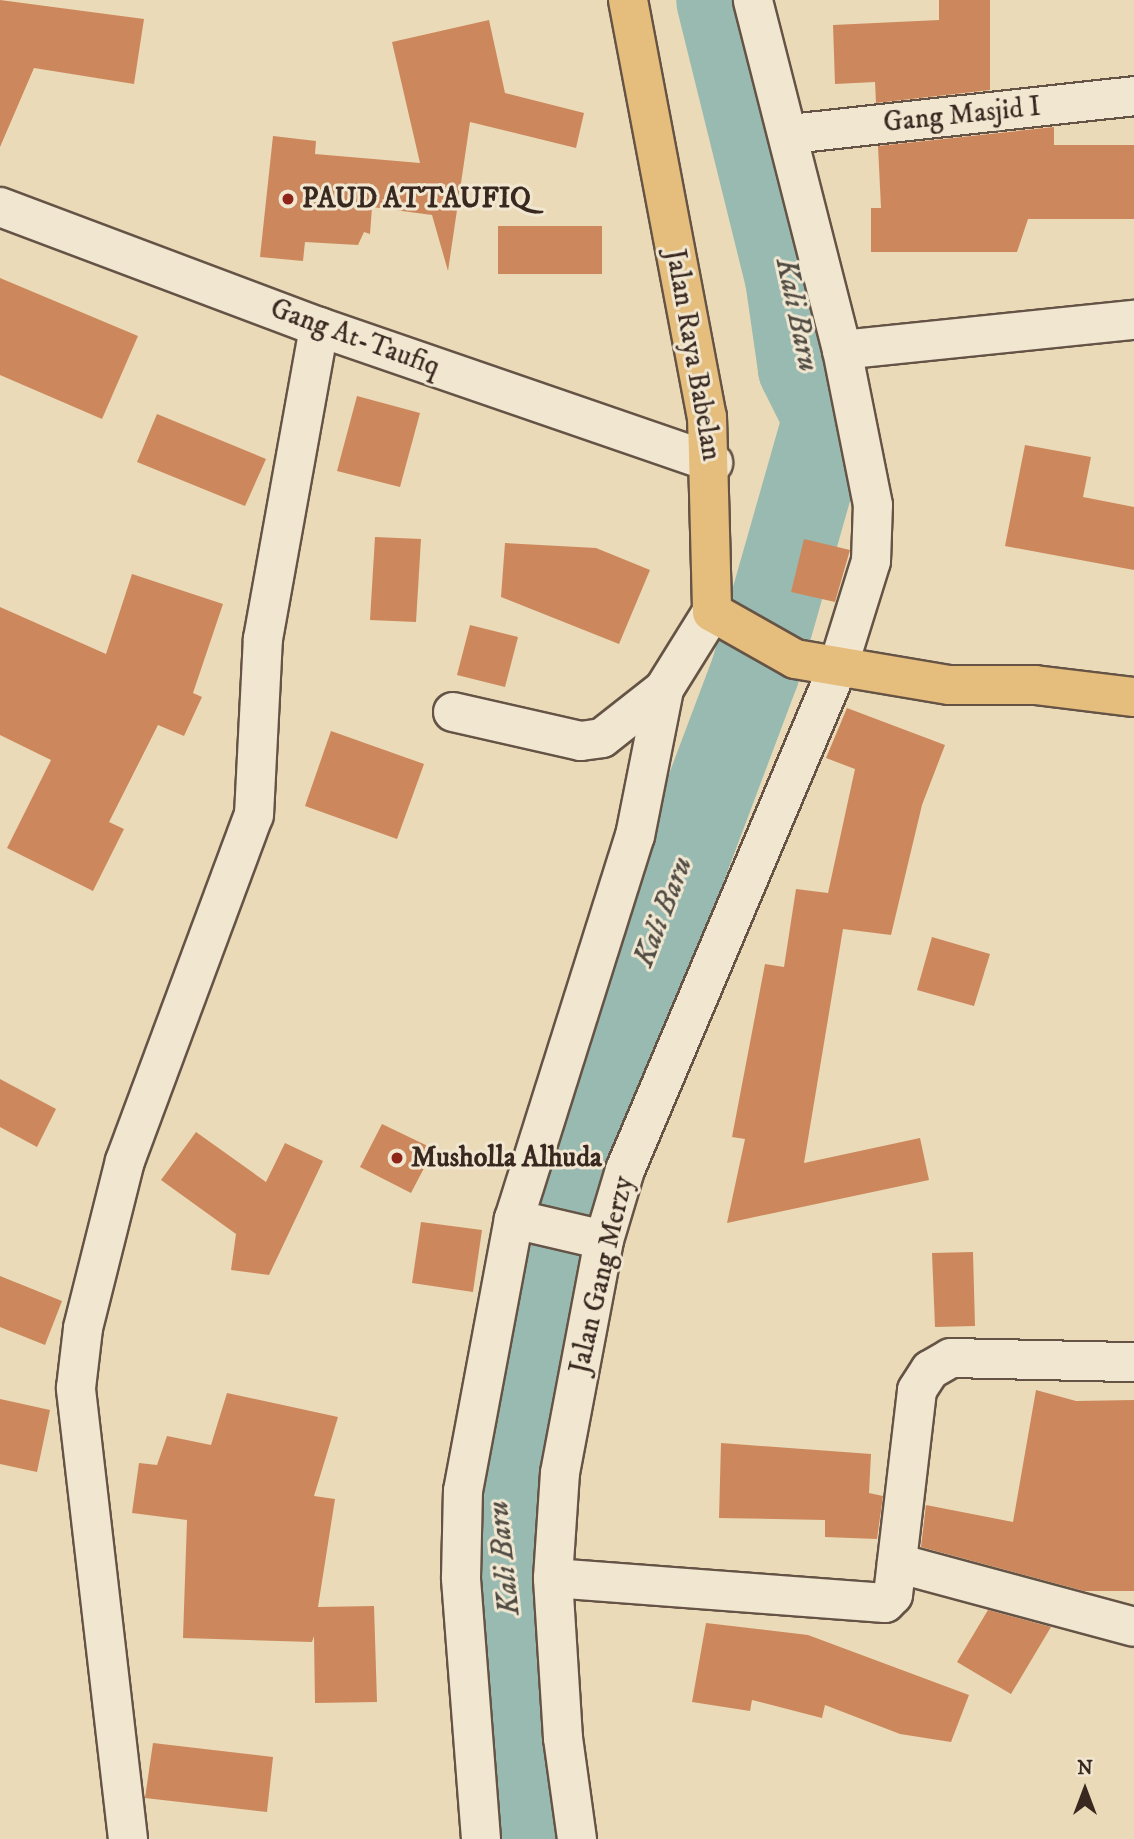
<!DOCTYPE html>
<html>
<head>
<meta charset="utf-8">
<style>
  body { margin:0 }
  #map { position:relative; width:1134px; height:1839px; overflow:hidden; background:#eadab8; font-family:"IM FELL DW Pica",serif }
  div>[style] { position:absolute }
  .river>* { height:89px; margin:-44.5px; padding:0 44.5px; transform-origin:44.5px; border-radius:44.5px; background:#98bab1 }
  .building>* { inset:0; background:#cc885c }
  .roads { filter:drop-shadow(2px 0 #655446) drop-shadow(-2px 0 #655446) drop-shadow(0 2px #655446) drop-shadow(0 -2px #655446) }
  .street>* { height:38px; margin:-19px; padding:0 19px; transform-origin:19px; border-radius:19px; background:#f1e7d1 }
  .primary>* { height:38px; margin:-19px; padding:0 19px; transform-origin:19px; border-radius:19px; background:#e5bd7c }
  .dots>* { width:19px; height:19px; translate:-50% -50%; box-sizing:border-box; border:4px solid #f1e7d1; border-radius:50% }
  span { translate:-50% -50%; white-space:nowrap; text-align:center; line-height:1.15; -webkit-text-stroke:6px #f1e7d1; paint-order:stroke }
  .street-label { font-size:28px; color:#392820 }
  .poi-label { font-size:28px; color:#392820; font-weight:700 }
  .left { translate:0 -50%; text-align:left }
  .water-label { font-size:30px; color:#514c44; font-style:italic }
  .north { position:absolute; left:1050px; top:1755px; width:70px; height:70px; -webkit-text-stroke:5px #f1e7d1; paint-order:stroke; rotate:0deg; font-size:19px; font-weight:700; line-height:28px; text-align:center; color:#392820 }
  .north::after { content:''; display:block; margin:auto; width:24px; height:32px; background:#392820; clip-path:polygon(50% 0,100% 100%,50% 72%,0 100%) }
</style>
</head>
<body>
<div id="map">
  <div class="river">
    <div style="left:537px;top:1839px;width:356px;rotate:-96.4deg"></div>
    <div style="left:497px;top:1485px;width:217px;rotate:-73.7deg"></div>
    <div style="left:558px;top:1277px;width:95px;rotate:-82.1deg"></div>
    <div style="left:571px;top:1183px;width:102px;rotate:-74.1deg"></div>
    <div style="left:599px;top:1085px;width:443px;rotate:-69.4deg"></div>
    <div style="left:755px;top:670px;width:262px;rotate:-74.1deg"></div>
    <div style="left:827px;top:418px;width:56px;rotate:-116.6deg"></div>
    <div style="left:802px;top:368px;width:91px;rotate:-98.2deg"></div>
    <div style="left:789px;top:278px;width:286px;rotate:-103.9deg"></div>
  </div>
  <div class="building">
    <div style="clip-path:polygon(0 0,144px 19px,134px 84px,34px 68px,0 147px)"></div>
    <div style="clip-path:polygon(939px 0,990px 0,990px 90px,876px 103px,875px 82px,835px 84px,833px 25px,939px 20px)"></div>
    <div style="clip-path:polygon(489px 20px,505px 93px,584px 113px,576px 148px,470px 122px,448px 271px,432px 215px,372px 207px,370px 234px,364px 232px,358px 245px,305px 242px,303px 261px,260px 257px,273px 136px,316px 141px,315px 154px,420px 163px,392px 42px)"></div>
    <div style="clip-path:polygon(1054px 127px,1054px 145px,1134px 145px,1134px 219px,1028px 219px,1017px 252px,871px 252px,871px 208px,881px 208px,878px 146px)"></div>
    <div style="clip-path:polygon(498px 226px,602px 226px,602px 274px,498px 274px)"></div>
    <div style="clip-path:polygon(0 278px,138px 336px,102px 419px,0 375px)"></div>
    <div style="clip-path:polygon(357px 396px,420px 413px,400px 487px,337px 471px)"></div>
    <div style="clip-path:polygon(157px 414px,266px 459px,245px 506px,137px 462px)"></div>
    <div style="clip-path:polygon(1025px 445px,1091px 457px,1083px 497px,1134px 507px,1134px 570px,1005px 546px)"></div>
    <div style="clip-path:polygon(375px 537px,421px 539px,416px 622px,370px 620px)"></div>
    <div style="clip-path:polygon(804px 539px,850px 550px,835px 602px,791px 592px)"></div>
    <div style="clip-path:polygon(505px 543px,596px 548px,650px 570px,619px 644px,501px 597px)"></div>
    <div style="clip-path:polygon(132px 574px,223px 604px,193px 693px,202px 697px,184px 736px,158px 725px,109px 822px,124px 829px,93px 891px,7px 848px,51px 760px,0 735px,0 607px,106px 654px)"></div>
    <div style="clip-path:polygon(470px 625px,518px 637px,505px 687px,457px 675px)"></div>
    <div style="clip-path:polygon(847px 708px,945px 745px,922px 805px,891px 935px,843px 929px,804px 1163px,920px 1138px,929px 1180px,727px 1223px,745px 1139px,732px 1137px,765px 964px,784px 967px,796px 889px,828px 893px,855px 769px,826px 758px)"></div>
    <div style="clip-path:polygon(331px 731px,424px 764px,397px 839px,305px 806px)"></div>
    <div style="clip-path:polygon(932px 937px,990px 954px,974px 1006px,917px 990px)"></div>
    <div style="clip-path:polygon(0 1079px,56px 1109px,37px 1147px,0 1127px)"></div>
    <div style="clip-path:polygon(382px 1124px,434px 1149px,411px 1193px,360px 1167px)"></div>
    <div style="clip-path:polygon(196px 1132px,266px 1182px,285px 1143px,323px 1161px,269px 1275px,231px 1270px,236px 1234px,161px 1180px)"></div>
    <div style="clip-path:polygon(421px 1222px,482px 1230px,473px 1292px,412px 1283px)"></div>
    <div style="clip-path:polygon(973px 1252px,975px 1326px,935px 1327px,932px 1253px)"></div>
    <div style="clip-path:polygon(0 1276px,62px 1301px,45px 1345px,0 1327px)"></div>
    <div style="clip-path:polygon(1036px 1390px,1076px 1401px,1134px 1400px,1134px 1591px,1084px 1591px,921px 1547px,926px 1505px,1013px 1522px)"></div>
    <div style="clip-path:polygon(227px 1393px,338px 1417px,314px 1496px,335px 1499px,318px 1607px,374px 1606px,377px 1702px,315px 1703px,314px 1636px,312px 1642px,183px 1638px,187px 1520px,132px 1513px,139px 1463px,157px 1465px,167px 1436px,211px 1445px)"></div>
    <div style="clip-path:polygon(0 1399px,50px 1410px,37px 1472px,0 1464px)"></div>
    <div style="clip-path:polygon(721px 1443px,871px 1454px,869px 1493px,883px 1496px,877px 1539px,825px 1537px,825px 1520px,719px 1518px)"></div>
    <div style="clip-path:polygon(988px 1610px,1051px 1627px,1011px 1694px,957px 1662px)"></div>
    <div style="clip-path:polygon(706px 1623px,808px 1635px,969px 1695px,951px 1742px,900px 1734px,825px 1705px,822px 1718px,752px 1700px,750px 1711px,692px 1702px)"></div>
    <div style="clip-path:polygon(153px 1743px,273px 1757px,267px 1812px,145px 1798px)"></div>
  </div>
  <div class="roads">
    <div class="street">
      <div style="left:791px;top:134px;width:345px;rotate:-6.3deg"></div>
      <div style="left:0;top:207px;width:341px;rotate:20.6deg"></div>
      <div style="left:319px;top:327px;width:417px;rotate:19deg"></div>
      <div style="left:842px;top:350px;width:294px;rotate:-5.9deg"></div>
      <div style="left:453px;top:712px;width:131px;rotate:12.8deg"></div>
      <div style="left:581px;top:741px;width:21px;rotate:-8deg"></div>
      <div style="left:602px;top:738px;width:79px;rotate:-38.3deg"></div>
      <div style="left:514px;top:1219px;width:402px;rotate:-72.5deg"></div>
      <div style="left:635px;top:836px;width:150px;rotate:-78.8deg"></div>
      <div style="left:664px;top:689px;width:91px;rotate:-58.1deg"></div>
      <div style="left:897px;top:1563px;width:245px;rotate:15.1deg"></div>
      <div style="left:553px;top:1578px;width:333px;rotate:4.3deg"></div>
      <div style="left:885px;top:1603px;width:11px;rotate:-45deg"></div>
      <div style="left:893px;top:1595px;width:206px;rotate:-83.3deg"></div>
      <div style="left:917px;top:1390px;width:24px;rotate:-57deg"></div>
      <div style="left:930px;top:1370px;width:24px;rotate:-30deg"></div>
      <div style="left:951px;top:1358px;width:183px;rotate:1.3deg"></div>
      <div style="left:128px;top:1839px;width:454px;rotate:-96.6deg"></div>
      <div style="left:76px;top:1388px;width:60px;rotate:-83.3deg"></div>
      <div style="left:83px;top:1328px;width:172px;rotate:-75.9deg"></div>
      <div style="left:125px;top:1161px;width:369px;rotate:-69.6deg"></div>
      <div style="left:254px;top:815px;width:176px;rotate:-87.1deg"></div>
      <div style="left:263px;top:639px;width:317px;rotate:-79.8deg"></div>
      <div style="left:481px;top:1839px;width:262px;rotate:-94.4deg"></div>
      <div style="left:461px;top:1578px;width:87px;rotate:-88.7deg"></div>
      <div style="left:463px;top:1491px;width:277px;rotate:-79.4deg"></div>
      <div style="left:514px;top:1219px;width:92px;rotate:13.1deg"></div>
      <div style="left:577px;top:1839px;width:102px;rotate:-97.9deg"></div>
      <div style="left:563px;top:1738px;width:160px;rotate:-93.6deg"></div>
      <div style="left:553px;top:1578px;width:105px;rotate:-86.2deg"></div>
      <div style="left:560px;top:1473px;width:237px;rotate:-79.3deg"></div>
      <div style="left:604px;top:1240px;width:73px;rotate:-73.3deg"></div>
      <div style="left:625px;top:1170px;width:546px;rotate:-67.05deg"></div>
      <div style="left:838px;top:667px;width:111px;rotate:-72.7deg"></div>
      <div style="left:871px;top:561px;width:56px;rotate:-88deg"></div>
      <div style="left:873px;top:505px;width:158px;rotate:-101.3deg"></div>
      <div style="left:842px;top:350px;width:361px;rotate:-104.3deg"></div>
    </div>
    <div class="primary">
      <div style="left:628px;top:0;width:424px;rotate:79.3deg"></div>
      <div style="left:707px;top:417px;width:195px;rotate:88.5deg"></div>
      <div style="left:712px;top:612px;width:95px;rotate:29.5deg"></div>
      <div style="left:795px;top:659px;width:156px;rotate:9.6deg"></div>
      <div style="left:949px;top:685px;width:86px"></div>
      <div style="left:1035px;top:685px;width:100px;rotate:6.9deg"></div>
    </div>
  </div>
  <div class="dots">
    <div style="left:288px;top:199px;background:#8f2418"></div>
    <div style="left:397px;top:1158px;background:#8f2418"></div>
  </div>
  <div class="street-label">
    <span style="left:962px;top:115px;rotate:-6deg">Gang Masjid I</span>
    <span style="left:355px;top:338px;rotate:20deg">Gang At-Taufiq</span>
    <span style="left:693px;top:355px;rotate:80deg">Jalan Raya Babelan</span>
    <span style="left:602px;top:1275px;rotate:-77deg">Jalan Gang Merzy</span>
  </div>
  <div class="poi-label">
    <span class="left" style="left:302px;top:199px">PAUD ATTAUFIQ</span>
    <span class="left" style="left:411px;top:1158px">Musholla Alhuda</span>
  </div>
  <div class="water-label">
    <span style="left:796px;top:315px;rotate:78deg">Kali Baru</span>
    <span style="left:664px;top:912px;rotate:-69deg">Kali Baru</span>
    <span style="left:505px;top:1558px;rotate:-96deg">Kali Baru</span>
  </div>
  <div class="north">N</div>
</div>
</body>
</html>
